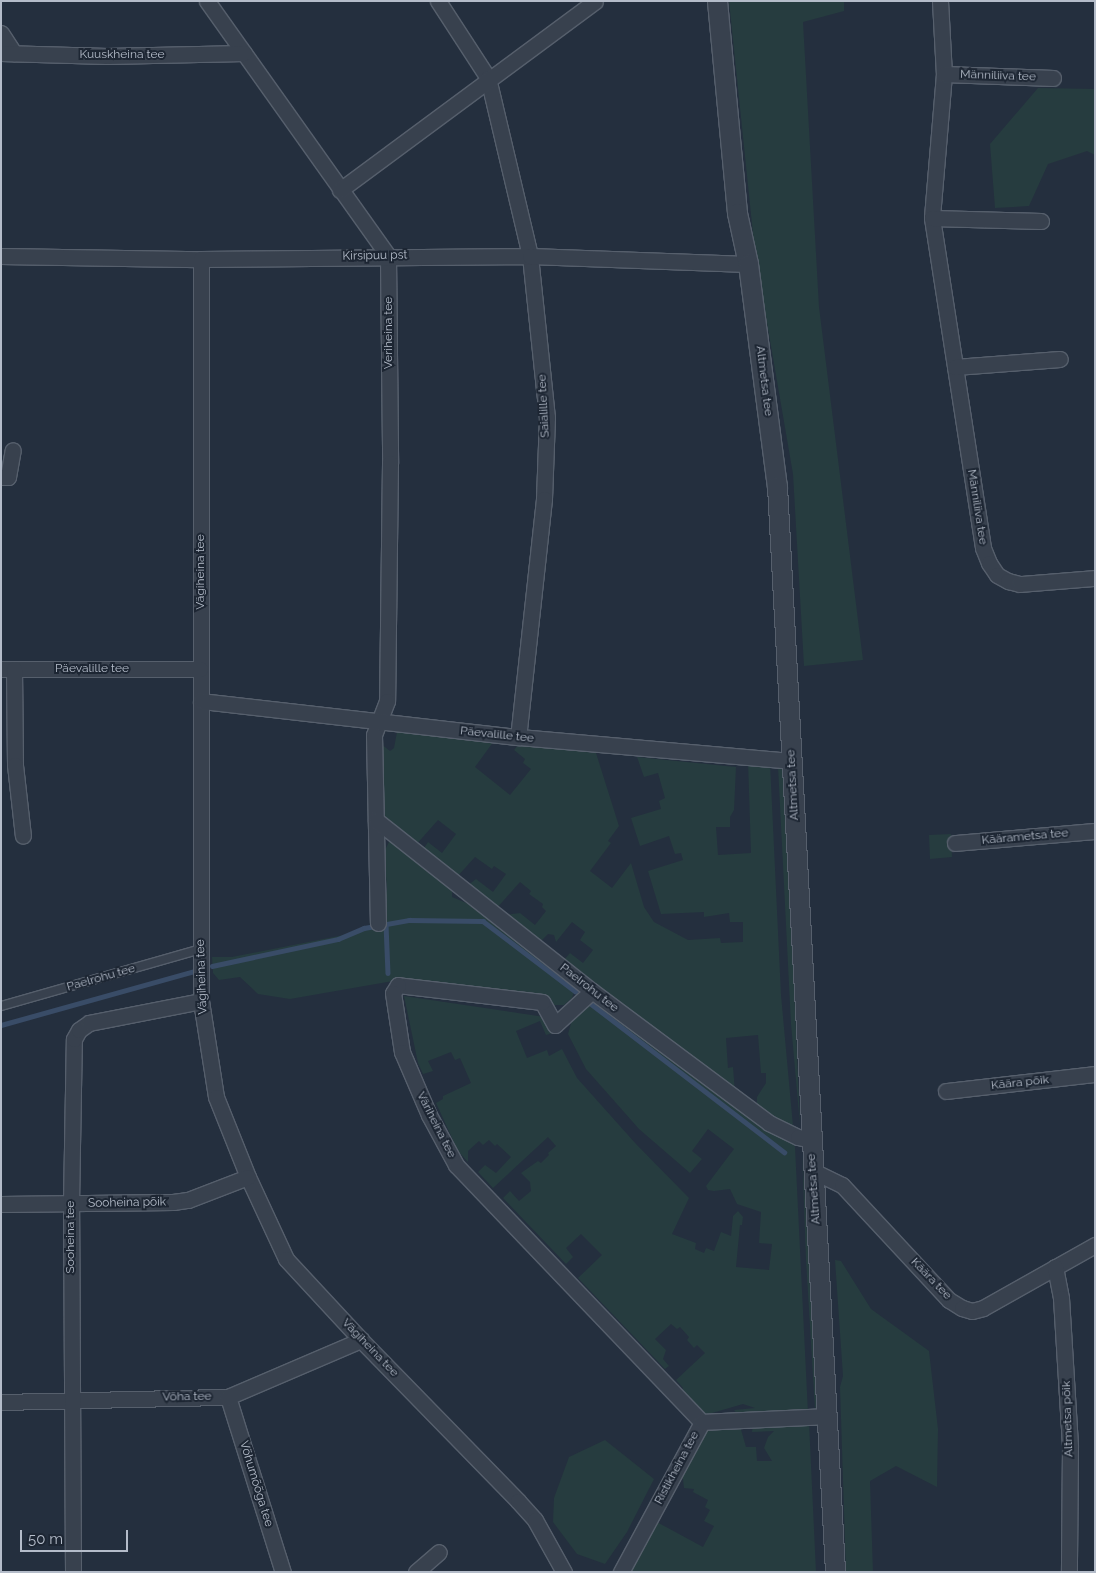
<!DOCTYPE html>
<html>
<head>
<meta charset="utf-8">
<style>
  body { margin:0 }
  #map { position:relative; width:1096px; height:1573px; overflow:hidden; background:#242f3e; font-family:Raleway,sans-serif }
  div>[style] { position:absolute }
  .green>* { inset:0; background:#263c3f }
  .stream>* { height:4.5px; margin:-2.25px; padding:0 2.25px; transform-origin:2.25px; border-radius:2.25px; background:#394c67 }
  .roads { filter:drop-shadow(1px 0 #565f6c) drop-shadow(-1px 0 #565f6c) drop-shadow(0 1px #565f6c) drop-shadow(0 -1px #565f6c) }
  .service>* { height:8px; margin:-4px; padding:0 4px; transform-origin:4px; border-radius:4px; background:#38414e }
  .minor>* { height:15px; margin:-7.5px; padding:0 7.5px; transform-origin:7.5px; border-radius:7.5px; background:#38414e }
  .tertiary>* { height:19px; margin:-9.5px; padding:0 9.5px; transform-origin:9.5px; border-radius:9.5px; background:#38414e }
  span { translate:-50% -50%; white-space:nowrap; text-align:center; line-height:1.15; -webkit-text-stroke:4px #1d2633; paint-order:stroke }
  .street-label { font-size:12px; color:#b4bcc9 }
  .frame { position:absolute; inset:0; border:2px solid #b4bcc9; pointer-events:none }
  .scale { position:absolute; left:20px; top:1530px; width:108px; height:22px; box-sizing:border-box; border:2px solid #b4bcc9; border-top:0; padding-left:6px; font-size:15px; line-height:18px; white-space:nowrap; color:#b4bcc9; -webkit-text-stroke:4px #1d2633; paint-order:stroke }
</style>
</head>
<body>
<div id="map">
  <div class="green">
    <div style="clip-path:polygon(729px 1px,844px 1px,844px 11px,803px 22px,819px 307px,863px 660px,804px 666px,793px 474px,755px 253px)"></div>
    <div style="clip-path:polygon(1038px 88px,1095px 89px,1095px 155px,1087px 151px,1048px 164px,1029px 206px,995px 208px,990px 144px)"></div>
    <div style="clip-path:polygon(395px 727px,494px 741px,475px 767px,510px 795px,531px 769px,523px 763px,525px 759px,514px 750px,519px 744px,596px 753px,619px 826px,608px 841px,611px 843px,590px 871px,612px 888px,631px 863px,644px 907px,654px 922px,688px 940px,720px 938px,721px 943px,743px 942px,743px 922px,730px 922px,729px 913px,704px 917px,704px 912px,661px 914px,648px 871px,683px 860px,681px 853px,675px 854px,669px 836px,640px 846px,631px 818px,661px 809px,659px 801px,665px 798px,658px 773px,644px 777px,637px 757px,736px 767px,734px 810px,730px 817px,730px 827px,716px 827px,718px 855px,751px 853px,748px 761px,770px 763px,781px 995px,793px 1126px,789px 1128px,757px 1109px,757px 1097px,766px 1083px,766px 1073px,761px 1073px,758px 1035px,726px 1038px,728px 1068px,733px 1067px,735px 1092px,563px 961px,570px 953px,583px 963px,593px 950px,580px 940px,585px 932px,572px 922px,556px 942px,554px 935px,548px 934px,542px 940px,542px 945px,503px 915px,520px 913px,535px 925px,546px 911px,542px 907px,543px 904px,529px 894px,531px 891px,520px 882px,496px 909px,467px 886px,476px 879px,493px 892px,506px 874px,494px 866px,492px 869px,475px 857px,456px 878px,422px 851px,428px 842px,442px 853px,456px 834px,438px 820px,415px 846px,381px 818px,381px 744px,390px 751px,394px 748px,397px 732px)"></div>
    <div style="clip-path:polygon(778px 766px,782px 767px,785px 770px,800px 1125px,791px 1024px)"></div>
    <div style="clip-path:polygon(951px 834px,952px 857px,930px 859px,929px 835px)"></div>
    <div style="clip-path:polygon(389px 842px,395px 843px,452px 886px,452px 897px,481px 909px,576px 986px,572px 998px,564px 1005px,554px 1005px,536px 995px,457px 984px,393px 981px,290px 999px,258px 994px,240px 977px,219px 980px,213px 973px,212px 957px,232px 957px,364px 931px,382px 917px,387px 888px,384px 852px)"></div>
    <div style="clip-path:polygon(404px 996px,545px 1017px,553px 1033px,546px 1035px,540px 1021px,516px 1031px,527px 1058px,547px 1050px,549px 1056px,562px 1049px,577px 1078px,636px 1144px,689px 1198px,672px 1234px,696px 1243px,695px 1249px,704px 1253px,706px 1248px,714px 1251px,721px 1232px,731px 1236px,733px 1216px,738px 1211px,743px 1217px,742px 1225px,740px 1225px,736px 1267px,769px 1270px,772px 1244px,759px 1243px,761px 1212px,737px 1204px,730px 1189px,714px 1191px,708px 1190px,706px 1186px,734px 1149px,708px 1129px,692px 1151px,702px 1159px,690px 1173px,639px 1129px,586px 1069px,568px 1034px,574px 1013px,592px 999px,791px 1140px,795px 1147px,808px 1413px,738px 1415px,734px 1410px,755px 1408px,743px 1404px,688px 1420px,675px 1406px,683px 1388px,676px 1380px,705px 1353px,697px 1345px,694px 1348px,687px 1340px,689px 1337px,680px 1327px,677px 1329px,671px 1324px,655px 1339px,666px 1350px,663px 1359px,669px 1366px,665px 1369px,578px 1278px,602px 1255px,581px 1234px,566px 1248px,573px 1257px,566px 1264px,503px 1198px,510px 1191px,519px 1201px,531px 1191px,530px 1182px,521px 1173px,538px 1161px,541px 1163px,549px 1155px,548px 1153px,556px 1146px,548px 1137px,493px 1188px,478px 1172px,485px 1165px,496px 1173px,511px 1157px,497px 1144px,495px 1146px,489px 1140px,483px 1145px,479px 1141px,468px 1151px,468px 1162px,458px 1151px,436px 1103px,443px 1099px,443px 1096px,471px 1083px,460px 1058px,455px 1060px,451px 1052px,428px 1061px,433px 1071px,423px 1074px,418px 1063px)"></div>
    <div style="clip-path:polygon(802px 1152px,818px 1403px,815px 1409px,806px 1260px)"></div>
    <div style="clip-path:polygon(835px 1260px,841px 1261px,871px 1309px,929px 1351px,938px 1429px,937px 1487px,896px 1466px,870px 1481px,873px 1572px,846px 1572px,840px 1387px,843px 1376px)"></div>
    <div style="clip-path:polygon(809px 1422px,816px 1572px,625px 1572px,655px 1521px,703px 1547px,714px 1526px,704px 1521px,710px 1510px,705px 1507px,708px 1500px,693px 1492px,694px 1489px,684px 1488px,683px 1479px,680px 1477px,701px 1435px,708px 1429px,717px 1426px,740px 1426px,746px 1447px,756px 1447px,757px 1461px,772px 1461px,764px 1448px,768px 1437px,774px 1431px,752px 1432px,753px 1425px)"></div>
    <div style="clip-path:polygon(605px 1440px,654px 1479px,627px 1532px,605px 1564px,577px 1554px,553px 1522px,554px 1498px,569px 1457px)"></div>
  </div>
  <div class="stream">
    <div style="left:386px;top:924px;width:49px;rotate:87.7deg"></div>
    <div style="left:212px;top:966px;width:129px;rotate:-12.1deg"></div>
    <div style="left:338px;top:939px;width:28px;rotate:-23deg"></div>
    <div style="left:364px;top:928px;width:46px;rotate:-10.1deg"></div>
    <div style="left:409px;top:920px;width:74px;rotate:0.8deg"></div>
    <div style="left:483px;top:921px;width:116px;rotate:37.3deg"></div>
    <div style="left:590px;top:1003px;width:245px;rotate:37.5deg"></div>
    <div style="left:1px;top:1025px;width:200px;rotate:-15.6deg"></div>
  </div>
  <div class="roads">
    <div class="service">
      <div style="left:1px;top:1006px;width:208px;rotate:-15.9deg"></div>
    </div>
    <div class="minor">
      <div style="left:207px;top:1px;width:313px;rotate:54.6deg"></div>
      <div style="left:388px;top:256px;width:207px;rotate:89.4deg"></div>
      <div style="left:390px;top:463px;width:238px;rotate:90.7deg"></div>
      <div style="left:387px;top:701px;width:36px;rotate:111deg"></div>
      <div style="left:374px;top:735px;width:188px;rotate:88.8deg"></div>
      <div style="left:438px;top:1px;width:92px;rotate:57deg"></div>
      <div style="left:488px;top:78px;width:183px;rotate:76.7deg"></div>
      <div style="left:530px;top:256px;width:162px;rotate:84deg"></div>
      <div style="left:547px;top:417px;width:82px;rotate:92.1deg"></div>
      <div style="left:544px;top:499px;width:239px;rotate:96.2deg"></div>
      <div style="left:940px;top:1px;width:73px;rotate:86.9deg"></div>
      <div style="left:944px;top:74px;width:144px;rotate:94.8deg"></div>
      <div style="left:932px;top:218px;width:334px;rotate:81.2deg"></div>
      <div style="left:983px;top:548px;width:16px;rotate:68deg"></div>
      <div style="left:989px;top:563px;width:14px;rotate:56deg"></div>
      <div style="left:997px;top:575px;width:13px;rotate:29deg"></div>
      <div style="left:1008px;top:581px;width:12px;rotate:14deg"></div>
      <div style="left:1020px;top:584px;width:75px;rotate:-4.6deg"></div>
      <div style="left:1px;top:33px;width:24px;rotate:57deg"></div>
      <div style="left:1px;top:53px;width:106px;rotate:1.6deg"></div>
      <div style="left:107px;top:56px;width:137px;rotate:-1.3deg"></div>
      <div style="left:944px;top:74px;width:109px;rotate:2.1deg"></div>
      <div style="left:340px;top:190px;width:317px;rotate:-36.5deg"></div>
      <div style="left:932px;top:218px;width:109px;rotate:1.6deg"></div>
      <div style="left:1px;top:256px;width:200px;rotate:0.9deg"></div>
      <div style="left:201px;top:259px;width:329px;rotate:-0.5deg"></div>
      <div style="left:530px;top:256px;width:218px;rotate:2.1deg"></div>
      <div style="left:201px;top:259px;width:742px;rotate:90deg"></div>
      <div style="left:201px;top:1001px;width:97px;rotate:81.1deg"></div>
      <div style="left:216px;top:1097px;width:86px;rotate:68.2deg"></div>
      <div style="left:248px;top:1177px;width:90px;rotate:65.1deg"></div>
      <div style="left:286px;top:1259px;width:110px;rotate:47.2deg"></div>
      <div style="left:361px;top:1340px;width:225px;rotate:45.7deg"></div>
      <div style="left:518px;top:1501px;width:25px;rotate:48deg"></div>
      <div style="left:535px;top:1520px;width:60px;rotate:60.9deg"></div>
      <div style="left:955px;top:367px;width:105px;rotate:-4.4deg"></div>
      <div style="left:1px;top:477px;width:7px"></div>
      <div style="left:8px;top:477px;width:27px;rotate:-80deg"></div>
      <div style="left:1px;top:669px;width:199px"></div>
      <div style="left:14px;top:669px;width:96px;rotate:89.4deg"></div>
      <div style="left:15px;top:765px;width:71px;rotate:83.6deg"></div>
      <div style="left:201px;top:701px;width:319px;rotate:6.5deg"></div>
      <div style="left:518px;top:737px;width:275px;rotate:5deg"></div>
      <div style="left:376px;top:820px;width:275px;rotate:38.4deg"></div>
      <div style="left:592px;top:991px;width:221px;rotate:36.7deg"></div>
      <div style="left:769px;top:1123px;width:32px;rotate:26deg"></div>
      <div style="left:798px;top:1137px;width:13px;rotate:13deg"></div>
      <div style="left:955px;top:843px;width:141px;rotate:-4.9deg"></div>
      <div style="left:592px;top:991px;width:50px;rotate:137.4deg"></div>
      <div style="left:555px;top:1025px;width:26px;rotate:-119deg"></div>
      <div style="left:542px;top:1002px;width:145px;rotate:-173.3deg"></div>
      <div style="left:398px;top:985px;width:9px;rotate:122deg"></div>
      <div style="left:393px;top:993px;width:60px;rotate:81.3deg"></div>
      <div style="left:402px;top:1052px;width:69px;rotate:66.8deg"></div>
      <div style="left:429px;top:1115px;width:57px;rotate:61.6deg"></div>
      <div style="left:456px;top:1165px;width:356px;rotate:46.3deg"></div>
      <div style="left:946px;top:1091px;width:150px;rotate:-6.5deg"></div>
      <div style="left:813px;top:1171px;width:32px;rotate:26deg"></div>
      <div style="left:842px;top:1185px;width:157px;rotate:47.1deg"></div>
      <div style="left:949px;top:1300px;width:15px;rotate:32deg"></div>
      <div style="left:962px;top:1308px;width:10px;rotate:17deg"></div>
      <div style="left:972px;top:1311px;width:11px;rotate:-15deg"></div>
      <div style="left:983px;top:1308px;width:129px;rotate:-29.4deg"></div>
      <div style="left:1px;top:1204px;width:172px;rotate:-0.7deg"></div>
      <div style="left:173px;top:1202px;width:15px;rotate:-8deg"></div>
      <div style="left:188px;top:1200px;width:64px;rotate:-21deg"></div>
      <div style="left:1055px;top:1267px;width:32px;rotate:79deg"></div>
      <div style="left:1061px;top:1298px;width:149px;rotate:86.5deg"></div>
      <div style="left:1070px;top:1447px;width:125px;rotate:90.5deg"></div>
      <div style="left:228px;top:1397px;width:183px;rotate:72.6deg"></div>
      <div style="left:1px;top:1402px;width:227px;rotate:-1.3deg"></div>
      <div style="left:228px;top:1397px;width:145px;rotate:-23.2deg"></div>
      <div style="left:73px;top:1572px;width:368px;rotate:-90.3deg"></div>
      <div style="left:71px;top:1204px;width:165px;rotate:-89deg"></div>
      <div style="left:74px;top:1039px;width:10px;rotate:-61deg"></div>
      <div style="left:79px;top:1030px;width:12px;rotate:-35deg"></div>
      <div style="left:89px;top:1023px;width:114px;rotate:-11.1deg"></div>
      <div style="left:416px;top:1572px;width:30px;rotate:-41deg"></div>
      <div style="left:621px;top:1572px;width:170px;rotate:-61.6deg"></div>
      <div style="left:702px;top:1422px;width:125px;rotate:-2.7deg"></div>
    </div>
    <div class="tertiary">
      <div style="left:717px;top:1px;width:213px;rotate:84.6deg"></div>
      <div style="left:737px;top:213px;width:52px;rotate:77.8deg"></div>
      <div style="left:748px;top:264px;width:224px;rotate:82.6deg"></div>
      <div style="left:777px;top:486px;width:1088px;rotate:86.94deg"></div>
    </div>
  </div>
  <div class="street-label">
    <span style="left:122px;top:55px">Kuuskheina tee</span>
    <span style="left:998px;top:76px;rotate:2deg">Männiliiva tee</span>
    <span style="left:375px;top:256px;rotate:-1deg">Kirsipuu pst</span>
    <span style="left:389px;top:333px;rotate:-90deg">Veriheina tee</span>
    <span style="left:764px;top:381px;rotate:83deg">Altmetsa tee</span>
    <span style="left:544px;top:406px;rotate:-93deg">Saialille tee</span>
    <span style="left:977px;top:507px;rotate:81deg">Männiliiva tee</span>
    <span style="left:201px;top:572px;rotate:-90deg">Vägiheina tee</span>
    <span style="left:92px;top:669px">Päevalille tee</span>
    <span style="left:497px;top:735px;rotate:6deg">Päevalille tee</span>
    <span style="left:793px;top:785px;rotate:-93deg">Altmetsa tee</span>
    <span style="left:1025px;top:837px;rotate:-5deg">Käärametsa tee</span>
    <span style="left:202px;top:977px;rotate:-92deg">Vägiheina tee</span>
    <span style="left:101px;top:978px;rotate:-16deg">Paelrohu tee</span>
    <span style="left:589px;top:988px;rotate:38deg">Paelrohu tee</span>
    <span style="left:1020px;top:1083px;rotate:-6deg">Käära põik</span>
    <span style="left:436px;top:1125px;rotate:63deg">Väriheina tee</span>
    <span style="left:814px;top:1189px;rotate:-94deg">Altmetsa tee</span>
    <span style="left:127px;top:1203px;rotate:-1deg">Sooheina põik</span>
    <span style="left:71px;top:1237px;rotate:-90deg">Sooheina tee</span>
    <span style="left:931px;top:1279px;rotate:46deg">Käära tee</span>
    <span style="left:370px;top:1348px;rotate:46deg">Vägiheina tee</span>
    <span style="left:187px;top:1397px;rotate:-1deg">Võha tee</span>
    <span style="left:1068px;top:1419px;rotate:-92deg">Altmetsa põik</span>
    <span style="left:677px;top:1468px;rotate:-62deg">Ristikheina tee</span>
    <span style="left:256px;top:1484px;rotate:73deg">Võhumõõga tee</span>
  </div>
  <div class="frame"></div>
  <div class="scale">50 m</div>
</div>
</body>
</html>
